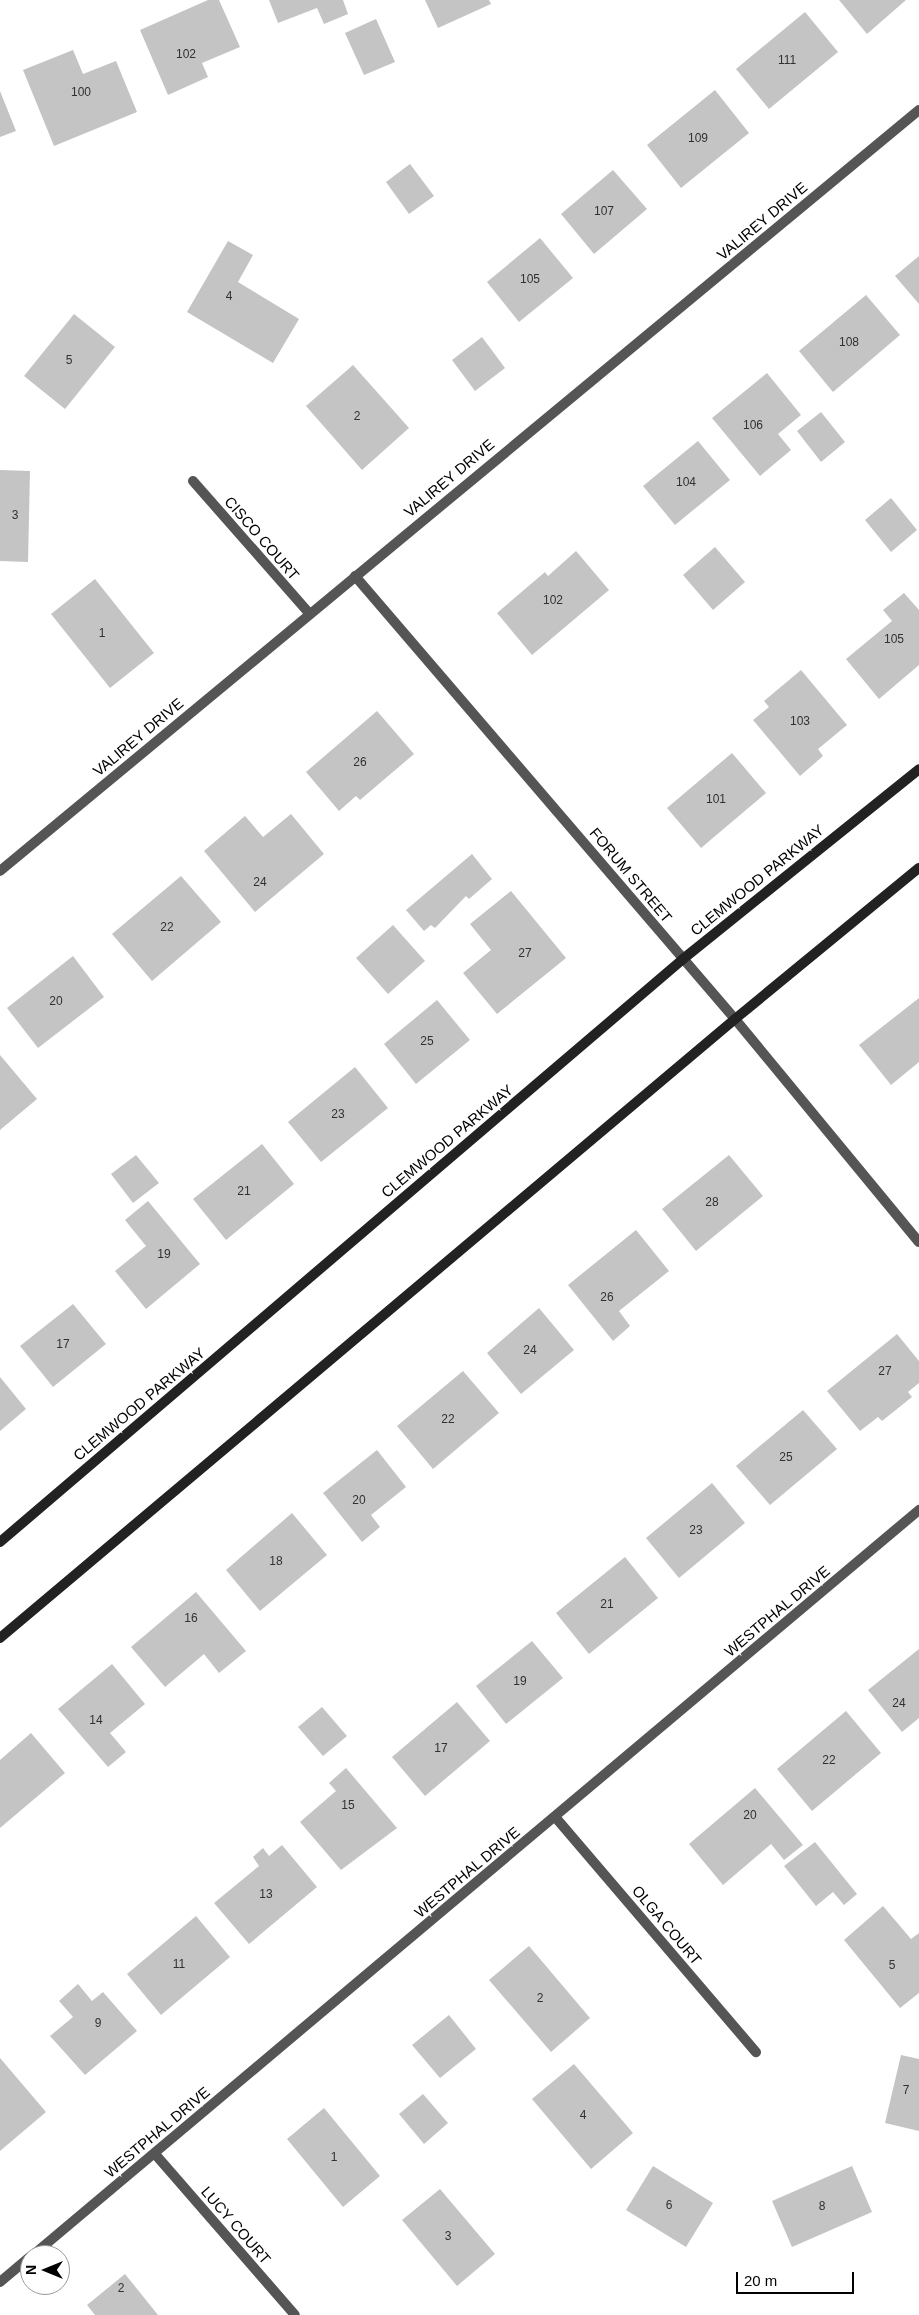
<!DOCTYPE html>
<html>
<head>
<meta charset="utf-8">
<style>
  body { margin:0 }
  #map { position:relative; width:919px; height:2315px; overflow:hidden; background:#fff; font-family:Arial,sans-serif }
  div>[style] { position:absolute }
  .building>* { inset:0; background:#c4c4c4 }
  .street>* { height:10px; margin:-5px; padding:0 5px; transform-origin:5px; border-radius:5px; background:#555 }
  .secondary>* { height:10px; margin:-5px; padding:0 5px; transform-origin:5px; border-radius:5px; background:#222 }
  span { translate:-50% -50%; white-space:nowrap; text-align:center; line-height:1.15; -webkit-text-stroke:4px #fff; paint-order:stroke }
  .number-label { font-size:12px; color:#313131 }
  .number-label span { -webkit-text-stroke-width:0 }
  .street-label { font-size:15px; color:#000 }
  .north { position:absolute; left:20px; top:2245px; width:50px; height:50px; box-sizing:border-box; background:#fff; border:1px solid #999; border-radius:50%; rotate:270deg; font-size:14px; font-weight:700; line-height:20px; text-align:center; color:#000 }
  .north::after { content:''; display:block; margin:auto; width:18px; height:22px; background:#000; clip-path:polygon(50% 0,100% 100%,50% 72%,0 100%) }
  .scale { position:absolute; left:736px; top:2272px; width:118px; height:22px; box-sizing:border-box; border:2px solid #000; border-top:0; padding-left:6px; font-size:15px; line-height:18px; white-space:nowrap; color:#000; -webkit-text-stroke:4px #fff; paint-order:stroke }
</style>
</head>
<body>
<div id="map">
  <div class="building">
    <div style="clip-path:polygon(208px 0,219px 0,240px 47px,202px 63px,208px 77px,168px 95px,140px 30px)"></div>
    <div style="clip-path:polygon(269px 0,343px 0,348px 14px,324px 24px,317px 8px,278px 23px)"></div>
    <div style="clip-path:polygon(425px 0,489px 0,491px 4px,438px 28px)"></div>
    <div style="clip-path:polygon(839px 0,906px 0,867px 34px)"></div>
    <div style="clip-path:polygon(805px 12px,838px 52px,769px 109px,736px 69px)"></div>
    <div style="clip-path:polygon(376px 19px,395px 62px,364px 75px,345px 33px)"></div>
    <div style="clip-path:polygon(73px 50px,83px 74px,116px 61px,137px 112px,54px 146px,23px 70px)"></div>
    <div style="clip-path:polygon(715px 90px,749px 133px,681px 188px,647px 145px)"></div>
    <div style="clip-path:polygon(0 91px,16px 131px,0 137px)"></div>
    <div style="clip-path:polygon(410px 164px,434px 196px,409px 214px,386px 182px)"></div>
    <div style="clip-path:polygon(613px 170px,647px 209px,594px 254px,561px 214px)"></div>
    <div style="clip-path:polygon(540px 238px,573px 278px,519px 322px,487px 282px)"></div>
    <div style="clip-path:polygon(228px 241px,253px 255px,238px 282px,299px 319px,273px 363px,187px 312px)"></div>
    <div style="clip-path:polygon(919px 256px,919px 304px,895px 276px)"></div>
    <div style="clip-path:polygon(866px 295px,900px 335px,833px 392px,799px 351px)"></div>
    <div style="clip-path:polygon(74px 314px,115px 347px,65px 409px,24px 376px)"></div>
    <div style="clip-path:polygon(482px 337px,505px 368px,475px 391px,452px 360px)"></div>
    <div style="clip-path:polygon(353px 365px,409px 428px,362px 470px,306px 406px)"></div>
    <div style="clip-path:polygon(767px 373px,801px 415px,778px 434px,791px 450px,760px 476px,712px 418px)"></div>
    <div style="clip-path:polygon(821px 412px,845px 442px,821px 462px,797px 431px)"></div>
    <div style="clip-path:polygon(698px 441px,730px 480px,675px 525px,643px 486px)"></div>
    <div style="clip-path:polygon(0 470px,30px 471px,28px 562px,0 561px)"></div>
    <div style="clip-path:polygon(891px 498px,917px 530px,891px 552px,865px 520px)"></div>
    <div style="clip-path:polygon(715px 547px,745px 582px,713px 610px,683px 575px)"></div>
    <div style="clip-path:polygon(576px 551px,609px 590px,532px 655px,497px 613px,545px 572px,548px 576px)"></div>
    <div style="clip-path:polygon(95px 579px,154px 653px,110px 688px,51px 614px)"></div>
    <div style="clip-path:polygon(904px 593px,919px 610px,919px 665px,879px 699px,846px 659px,892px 621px,883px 610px)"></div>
    <div style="clip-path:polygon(801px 670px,847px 725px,818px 749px,823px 756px,800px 776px,753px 720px,769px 707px,764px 701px)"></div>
    <div style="clip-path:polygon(377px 711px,414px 754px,360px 800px,356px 796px,339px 811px,306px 772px)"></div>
    <div style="clip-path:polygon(732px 753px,766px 793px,701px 848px,667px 808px)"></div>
    <div style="clip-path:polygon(291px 814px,324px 854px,255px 912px,204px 851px,245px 816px,263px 837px)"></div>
    <div style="clip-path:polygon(472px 854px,492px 879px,469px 899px,466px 896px,435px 928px,431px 925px,424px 931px,406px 910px)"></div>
    <div style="clip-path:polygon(181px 876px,221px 922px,152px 981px,112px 934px)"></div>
    <div style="clip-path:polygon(511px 891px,566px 958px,497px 1014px,463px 973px,491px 950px,470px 924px)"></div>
    <div style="clip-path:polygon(393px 925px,425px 961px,388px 994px,356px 958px)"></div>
    <div style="clip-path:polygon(73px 956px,104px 997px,38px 1048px,7px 1008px)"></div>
    <div style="clip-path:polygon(919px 998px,919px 1062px,891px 1085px,859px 1045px)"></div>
    <div style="clip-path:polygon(437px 1000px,470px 1040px,416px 1084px,384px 1044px)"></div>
    <div style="clip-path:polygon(0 1055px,37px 1099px,0 1130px)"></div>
    <div style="clip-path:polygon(355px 1067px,388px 1108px,321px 1162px,288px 1122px)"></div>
    <div style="clip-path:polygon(262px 1144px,294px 1184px,226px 1240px,193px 1199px)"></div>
    <div style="clip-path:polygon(136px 1155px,159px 1183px,133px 1203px,111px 1174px)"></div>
    <div style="clip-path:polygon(729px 1155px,763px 1196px,696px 1251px,662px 1209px)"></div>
    <div style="clip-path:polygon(148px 1201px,200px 1264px,146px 1309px,115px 1271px,146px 1246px,125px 1220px)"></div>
    <div style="clip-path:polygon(636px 1230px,669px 1271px,619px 1311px,630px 1326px,613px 1341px,568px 1285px)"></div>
    <div style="clip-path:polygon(73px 1304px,106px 1344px,53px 1387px,20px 1346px)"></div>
    <div style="clip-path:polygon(539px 1308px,574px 1350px,521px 1394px,487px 1353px)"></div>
    <div style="clip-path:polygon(897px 1334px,919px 1361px,919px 1383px,908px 1392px,912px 1397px,882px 1421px,878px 1417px,860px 1431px,827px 1391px)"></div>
    <div style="clip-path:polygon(463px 1371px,499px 1413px,433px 1469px,397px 1426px)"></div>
    <div style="clip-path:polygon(0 1377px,26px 1409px,0 1431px)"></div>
    <div style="clip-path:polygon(803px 1410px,837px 1449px,770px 1505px,736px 1466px)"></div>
    <div style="clip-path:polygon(377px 1450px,406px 1487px,371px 1515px,380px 1527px,362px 1542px,323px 1493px)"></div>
    <div style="clip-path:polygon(712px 1483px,745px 1523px,679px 1578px,646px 1538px)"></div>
    <div style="clip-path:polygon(292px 1513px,327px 1555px,260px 1611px,226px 1570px)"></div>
    <div style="clip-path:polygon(625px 1557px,658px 1598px,589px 1654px,556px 1613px)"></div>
    <div style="clip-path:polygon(196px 1592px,246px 1651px,219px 1673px,204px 1654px,165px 1687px,131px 1647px)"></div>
    <div style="clip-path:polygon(532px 1641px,563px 1678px,506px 1724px,476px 1686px)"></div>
    <div style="clip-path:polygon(919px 1649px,919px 1718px,902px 1732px,868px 1690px)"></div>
    <div style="clip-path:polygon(112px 1664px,145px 1704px,110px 1733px,126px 1752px,108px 1767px,58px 1709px)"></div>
    <div style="clip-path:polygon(457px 1702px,490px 1741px,425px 1796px,392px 1757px)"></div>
    <div style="clip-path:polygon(322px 1707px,347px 1736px,323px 1756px,298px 1727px)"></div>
    <div style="clip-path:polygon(846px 1711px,881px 1753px,812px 1811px,777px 1769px)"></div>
    <div style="clip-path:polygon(31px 1733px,65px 1773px,0 1828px,0 1760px)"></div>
    <div style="clip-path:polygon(346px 1768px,397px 1828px,341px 1870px,300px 1822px,336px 1791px,329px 1783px)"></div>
    <div style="clip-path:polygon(755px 1788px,803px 1845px,784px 1860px,771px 1844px,723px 1885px,689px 1844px)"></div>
    <div style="clip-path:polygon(815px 1842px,857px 1894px,844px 1905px,833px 1892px,816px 1906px,784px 1866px)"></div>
    <div style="clip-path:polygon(282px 1845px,317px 1887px,249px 1944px,214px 1903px,259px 1866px,253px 1857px,263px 1848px,269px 1856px)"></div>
    <div style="clip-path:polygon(883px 1906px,911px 1939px,919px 1933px,919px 1993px,900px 2008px,844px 1940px)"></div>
    <div style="clip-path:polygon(196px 1916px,230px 1957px,161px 2015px,127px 1974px)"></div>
    <div style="clip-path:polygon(529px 1946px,590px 2018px,551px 2052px,489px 1980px)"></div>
    <div style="clip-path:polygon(78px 1984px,92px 2001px,103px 1992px,137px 2031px,85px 2075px,50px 2036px,73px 2017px,59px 2001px)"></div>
    <div style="clip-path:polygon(449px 2015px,476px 2049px,440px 2078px,412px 2045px)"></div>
    <div style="clip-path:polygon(901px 2055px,919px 2059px,919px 2131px,885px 2123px)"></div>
    <div style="clip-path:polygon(0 2058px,46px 2112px,0 2151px)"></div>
    <div style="clip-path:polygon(574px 2064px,633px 2133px,591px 2169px,532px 2099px)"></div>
    <div style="clip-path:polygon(423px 2094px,448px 2123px,424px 2144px,399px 2114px)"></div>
    <div style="clip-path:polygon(324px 2108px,380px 2176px,343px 2207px,287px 2139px)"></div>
    <div style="clip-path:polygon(653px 2166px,713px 2203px,686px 2247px,626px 2210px)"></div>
    <div style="clip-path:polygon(852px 2166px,872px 2212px,792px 2247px,772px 2201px)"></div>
    <div style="clip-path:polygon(440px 2189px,495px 2254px,457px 2286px,402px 2220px)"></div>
    <div style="clip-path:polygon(125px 2274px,158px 2315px,95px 2315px,87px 2305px)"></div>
  </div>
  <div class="street">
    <div style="left:193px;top:481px;width:176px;rotate:48.7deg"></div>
    <div style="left:355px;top:576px;width:584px;rotate:49.38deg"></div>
    <div style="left:735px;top:1019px;width:289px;rotate:50.5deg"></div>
    <div style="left:0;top:871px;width:1193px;rotate:-39.63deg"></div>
    <div style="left:556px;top:1818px;width:308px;rotate:49.5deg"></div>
    <div style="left:155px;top:2154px;width:213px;rotate:49deg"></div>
    <div style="left:33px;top:2255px;width:1158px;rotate:-40.06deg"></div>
    <div style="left:0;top:2282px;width:39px;rotate:-40deg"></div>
  </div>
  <div class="secondary">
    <div style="left:0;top:1542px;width:898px;rotate:-40.48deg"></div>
    <div style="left:683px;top:959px;width:303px;rotate:-38.8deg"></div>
    <div style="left:0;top:1638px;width:961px;rotate:-40.1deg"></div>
    <div style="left:735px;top:1019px;width:238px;rotate:-39.4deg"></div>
  </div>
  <div class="number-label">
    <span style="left:186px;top:55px">102</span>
    <span style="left:787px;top:61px">111</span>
    <span style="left:81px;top:93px">100</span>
    <span style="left:698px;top:139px">109</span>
    <span style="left:604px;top:212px">107</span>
    <span style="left:530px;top:280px">105</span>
    <span style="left:229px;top:297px">4</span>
    <span style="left:849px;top:343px">108</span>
    <span style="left:69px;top:361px">5</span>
    <span style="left:357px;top:417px">2</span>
    <span style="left:753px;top:426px">106</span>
    <span style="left:686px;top:483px">104</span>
    <span style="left:15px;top:516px">3</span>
    <span style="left:553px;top:601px">102</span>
    <span style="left:102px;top:634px">1</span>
    <span style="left:894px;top:640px">105</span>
    <span style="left:800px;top:722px">103</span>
    <span style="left:360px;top:763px">26</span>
    <span style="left:716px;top:800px">101</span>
    <span style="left:260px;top:883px">24</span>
    <span style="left:167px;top:928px">22</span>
    <span style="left:525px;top:954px">27</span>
    <span style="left:56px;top:1002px">20</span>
    <span style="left:427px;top:1042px">25</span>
    <span style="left:338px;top:1115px">23</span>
    <span style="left:244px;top:1192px">21</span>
    <span style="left:712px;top:1203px">28</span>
    <span style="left:164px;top:1255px">19</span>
    <span style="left:607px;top:1298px">26</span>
    <span style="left:63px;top:1345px">17</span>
    <span style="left:530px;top:1351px">24</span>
    <span style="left:885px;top:1372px">27</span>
    <span style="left:448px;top:1420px">22</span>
    <span style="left:786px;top:1458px">25</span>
    <span style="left:359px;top:1501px">20</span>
    <span style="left:696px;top:1531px">23</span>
    <span style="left:276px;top:1562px">18</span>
    <span style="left:607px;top:1605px">21</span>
    <span style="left:191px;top:1619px">16</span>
    <span style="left:520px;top:1682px">19</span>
    <span style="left:899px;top:1704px">24</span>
    <span style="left:96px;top:1721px">14</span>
    <span style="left:441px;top:1749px">17</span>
    <span style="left:829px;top:1761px">22</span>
    <span style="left:348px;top:1806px">15</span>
    <span style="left:750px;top:1816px">20</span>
    <span style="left:266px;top:1895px">13</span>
    <span style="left:179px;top:1965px">11</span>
    <span style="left:892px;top:1966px">5</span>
    <span style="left:540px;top:1999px">2</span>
    <span style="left:98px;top:2024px">9</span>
    <span style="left:906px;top:2091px">7</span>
    <span style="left:583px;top:2116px">4</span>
    <span style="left:334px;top:2158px">1</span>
    <span style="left:669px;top:2206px">6</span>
    <span style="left:822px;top:2207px">8</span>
    <span style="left:448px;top:2237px">3</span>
    <span style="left:121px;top:2289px">2</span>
  </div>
  <div class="street-label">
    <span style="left:762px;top:221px;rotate:-40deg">VALIREY DRIVE</span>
    <span style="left:449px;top:478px;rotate:-40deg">VALIREY DRIVE</span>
    <span style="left:262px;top:538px;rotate:49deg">CISCO COURT</span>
    <span style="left:138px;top:737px;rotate:-40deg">VALIREY DRIVE</span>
    <span style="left:631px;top:875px;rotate:50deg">FORUM STREET</span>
    <span style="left:757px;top:880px;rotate:-39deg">CLEMWOOD PARKWAY</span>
    <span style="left:447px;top:1141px;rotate:-40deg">CLEMWOOD PARKWAY</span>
    <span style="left:139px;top:1404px;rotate:-40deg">CLEMWOOD PARKWAY</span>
    <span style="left:777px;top:1611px;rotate:-40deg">WESTPHAL DRIVE</span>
    <span style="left:467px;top:1872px;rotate:-40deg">WESTPHAL DRIVE</span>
    <span style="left:667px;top:1925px;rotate:50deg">OLGA COURT</span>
    <span style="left:157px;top:2132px;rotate:-40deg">WESTPHAL DRIVE</span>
    <span style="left:236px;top:2225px;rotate:49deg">LUCY COURT</span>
  </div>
  <div class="north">N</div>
  <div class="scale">20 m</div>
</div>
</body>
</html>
